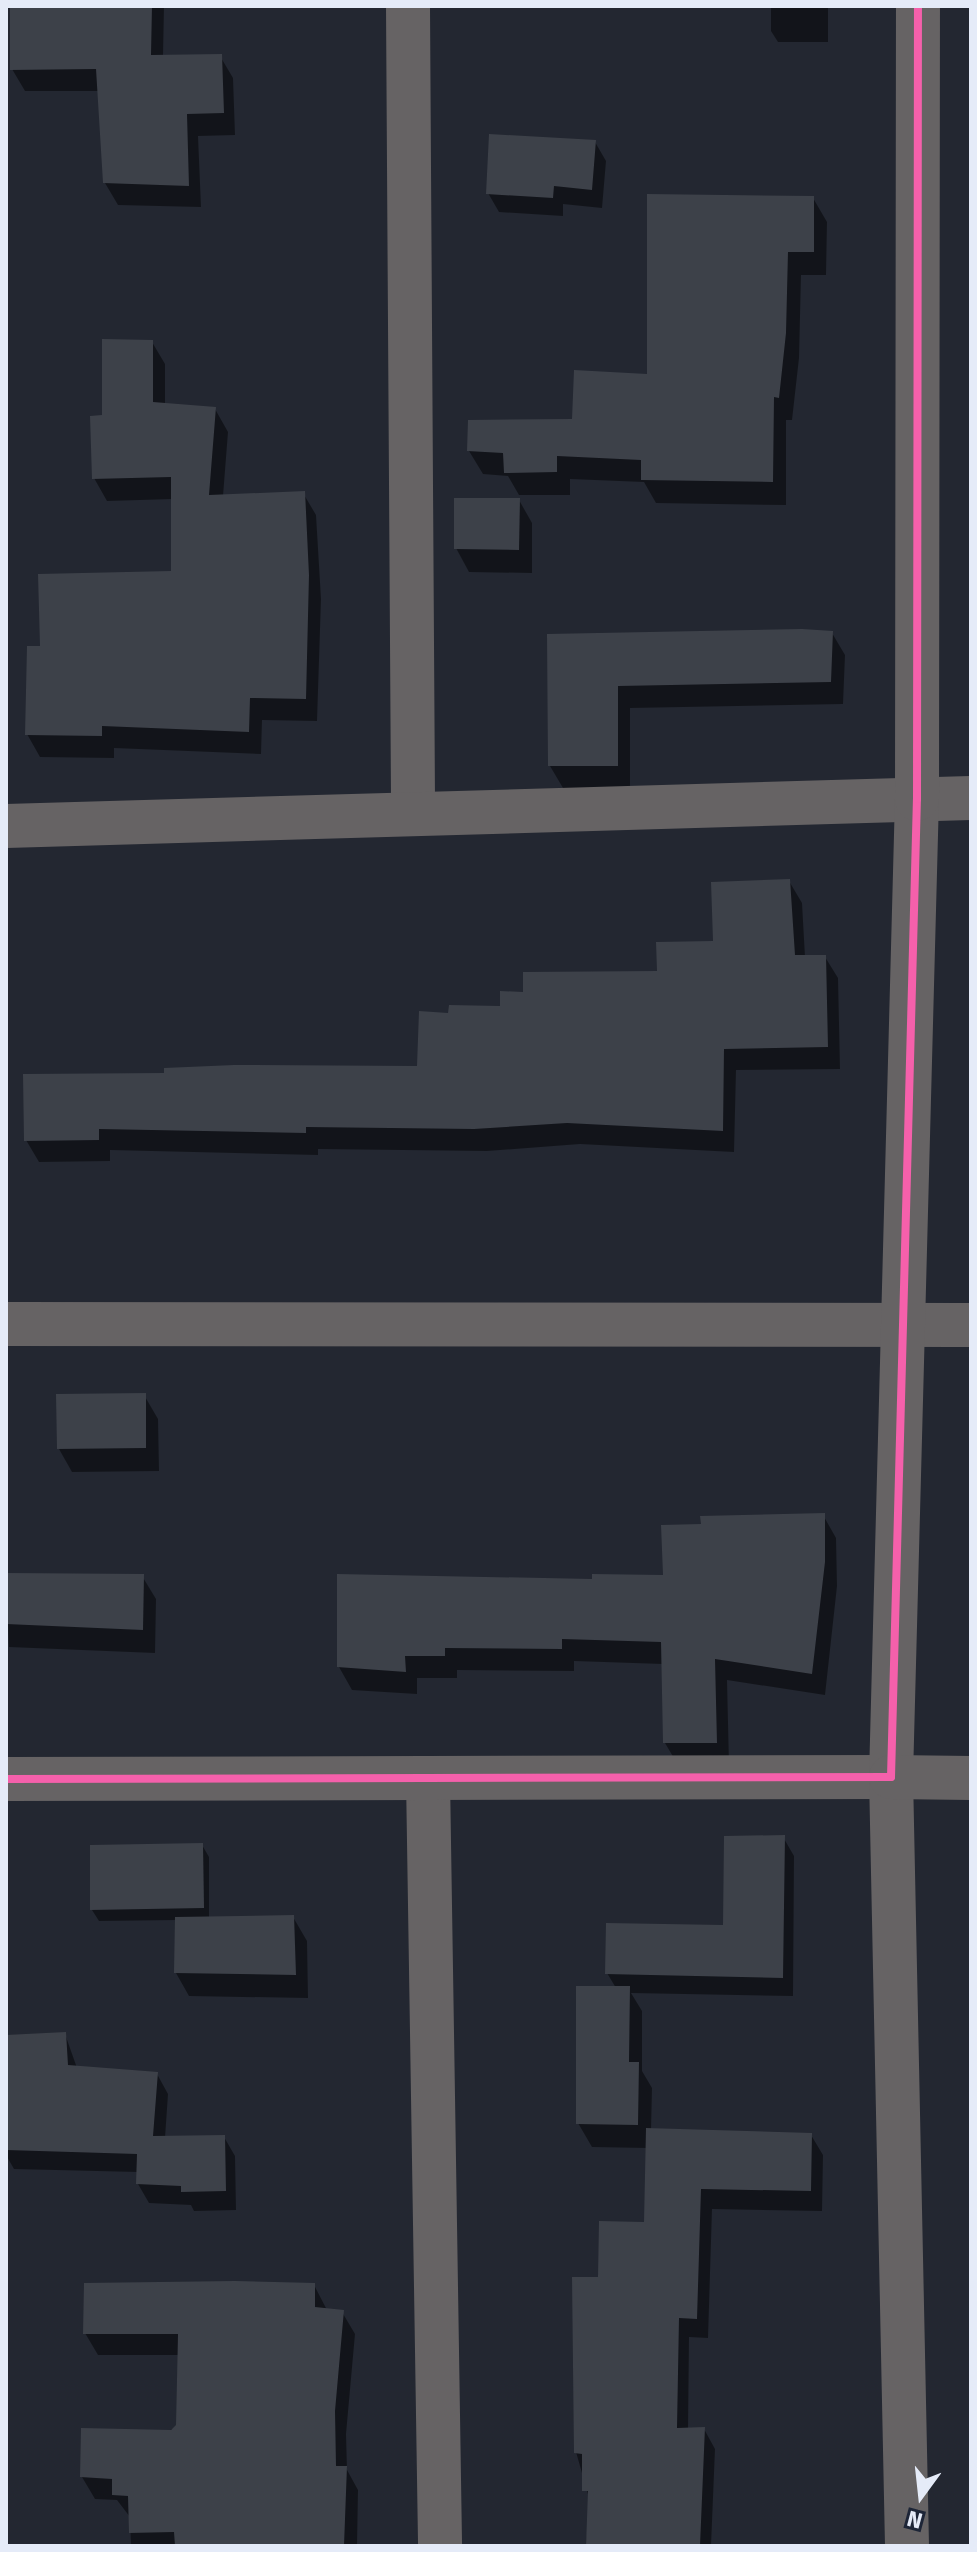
<!DOCTYPE html>
<html>
<head>
<meta charset="utf-8">
<style>
  body { margin:0 }
  #map { position:relative; width:977px; height:2552px; overflow:hidden; background:#232731; font-family:"Fira Sans",sans-serif }
  div>[style] { position:absolute }
  .shadow>* { inset:0; background:#0007 }
  .building>* { inset:0; background:#3d4149 }
  .minor>* { height:44px; margin:-22px; padding:0 22px; transform-origin:22px; border-radius:22px; background:#666364 }
  .cycleway>* { height:8px; margin:-4px; padding:0 4px; transform-origin:4px; border-radius:4px; background:#f560ab }
  span { translate:-50% -50%; white-space:nowrap; text-align:center; line-height:1.15; -webkit-text-stroke:6px #1d2537; paint-order:stroke }
  .frame { position:absolute; inset:0; border:8px solid #e5ebf8; pointer-events:none }
  .north { position:absolute; left:881px; top:2456px; width:80px; height:80px; -webkit-text-stroke:6px #1d2537; paint-order:stroke; rotate:195deg; font-size:22px; font-weight:700; line-height:32px; text-align:center; color:#e5ebf8 }
  .north::after { content:''; display:block; margin:auto; width:28px; height:36px; background:#e5ebf8; clip-path:polygon(50% 0,100% 100%,50% 72%,0 100%) }
</style>
</head>
<body>
<div id="map">
  <div class="shadow">
    <div style="clip-path:polygon(13px 6px,164px 6px,163px 56px,220px 56px,233px 78px,235px 135px,198px 136px,201px 207px,118px 205px,105px 183px,100px 91px,25px 91px,12px 69px)"></div>
    <div style="clip-path:polygon(771px 6px,828px 6px,828px 42px,778px 42px,771px 31px)"></div>
    <div style="clip-path:polygon(595px 142px,606px 161px,602px 208px,563px 204px,563px 216px,499px 212px,488px 193px)"></div>
    <div style="clip-path:polygon(813px 198px,827px 222px,826px 275px,801px 275px,799px 358px,792px 420px,786px 420px,786px 505px,656px 503px,644px 482px,570px 479px,570px 495px,519px 495px,508px 476px,483px 474px,469px 451px,574px 421px,649px 376px)"></div>
    <div style="clip-path:polygon(152px 342px,165px 364px,165px 405px,215px 409px,228px 432px,223px 496px,303px 493px,316px 515px,321px 599px,317px 721px,262px 720px,261px 754px,114px 748px,114px 758px,40px 757px,27px 734px,42px 648px,173px 573px,173px 499px,107px 501px,94px 478px,104px 417px)"></div>
    <div style="clip-path:polygon(519px 500px,532px 523px,532px 573px,469px 572px,456px 548px)"></div>
    <div style="clip-path:polygon(832px 633px,845px 655px,843px 704px,630px 708px,630px 788px,563px 788px,550px 766px,549px 636px)"></div>
    <div style="clip-path:polygon(789px 881px,802px 903px,805px 957px,825px 957px,838px 978px,840px 1069px,736px 1070px,734px 1152px,580px 1144px,487px 1151px,318px 1149px,318px 1155px,110px 1150px,110px 1161px,39px 1162px,26px 1140px,419px 1068px,450px 1015px,502px 1008px,525px 994px,659px 973px,715px 943px)"></div>
    <div style="clip-path:polygon(144px 1395px,158px 1419px,159px 1471px,72px 1472px,59px 1449px)"></div>
    <div style="clip-path:polygon(823px 1515px,836px 1538px,837px 1586px,825px 1695px,727px 1680px,729px 1765px,678px 1765px,665px 1743px,663px 1664px,574px 1661px,574px 1671px,457px 1670px,457px 1678px,417px 1678px,417px 1694px,352px 1690px,339px 1667px,594px 1581px,665px 1577px)"></div>
    <div style="clip-path:polygon(6px 1574px,142px 1576px,156px 1599px,155px 1653px,9px 1647px)"></div>
    <div style="clip-path:polygon(783px 1837px,794px 1856px,793px 1996px,631px 1993px,642px 2011px,642px 2071px,652px 2088px,651px 2130px,811px 2135px,823px 2155px,822px 2211px,712px 2209px,708px 2338px,689px 2337px,688px 2430px,704px 2429px,715px 2449px,711px 2546px,586px 2546px,590px 2501px,576px 2452px,600px 2279px,646px 2224px,648px 2148px,592px 2147px,578px 2123px,616px 1988px,607px 1973px,725px 1927px)"></div>
    <div style="clip-path:polygon(202px 1845px,209px 1857px,209px 1919px,293px 1917px,307px 1941px,308px 1998px,189px 1996px,176px 1973px,177px 1920px,99px 1921px,92px 1910px)"></div>
    <div style="clip-path:polygon(65px 2034px,77px 2068px,157px 2074px,168px 2094px,165px 2138px,224px 2137px,235px 2156px,236px 2210px,194px 2211px,191px 2205px,149px 2203px,138px 2184px,138px 2172px,14px 2169px,6px 2155px,6px 2037px)"></div>
    <div style="clip-path:polygon(314px 2285px,327px 2310px,342px 2312px,355px 2334px,346px 2434px,347px 2470px,358px 2490px,357px 2546px,131px 2546px,130px 2517px,117px 2500px,95px 2499px,82px 2477px,178px 2426px,179px 2355px,98px 2355px,85px 2333px)"></div>
  </div>
  <div class="building">
    <div style="clip-path:polygon(10px 6px,152px 6px,151px 55px,222px 54px,224px 113px,187px 114px,189px 186px,103px 183px,96px 69px,10px 70px)"></div>
    <div style="clip-path:polygon(489px 134px,596px 140px,592px 190px,554px 186px,553px 198px,486px 194px)"></div>
    <div style="clip-path:polygon(647px 194px,814px 196px,814px 252px,788px 252px,786px 333px,779px 398px,774px 397px,773px 482px,641px 480px,641px 460px,557px 456px,557px 472px,504px 473px,503px 453px,467px 451px,468px 420px,572px 419px,574px 370px,647px 374px)"></div>
    <div style="clip-path:polygon(102px 339px,153px 340px,153px 402px,216px 407px,209px 495px,305px 491px,309px 575px,306px 699px,250px 698px,249px 732px,102px 726px,102px 736px,25px 735px,27px 646px,40px 646px,38px 574px,171px 571px,171px 477px,92px 479px,90px 416px,102px 415px)"></div>
    <div style="clip-path:polygon(454px 498px,520px 498px,519px 550px,454px 549px)"></div>
    <div style="clip-path:polygon(802px 629px,833px 631px,831px 682px,618px 686px,618px 766px,548px 766px,547px 634px)"></div>
    <div style="clip-path:polygon(790px 879px,795px 955px,826px 955px,828px 1047px,724px 1049px,723px 1131px,567px 1123px,474px 1129px,306px 1127px,306px 1133px,99px 1129px,99px 1140px,24px 1141px,23px 1074px,164px 1073px,164px 1068px,234px 1065px,417px 1066px,419px 1011px,448px 1013px,449px 1005px,500px 1006px,500px 991px,523px 992px,523px 972px,657px 971px,656px 942px,713px 941px,711px 882px)"></div>
    <div style="clip-path:polygon(146px 1393px,146px 1448px,57px 1449px,56px 1394px)"></div>
    <div style="clip-path:polygon(825px 1513px,825px 1562px,812px 1674px,715px 1659px,717px 1743px,663px 1743px,661px 1642px,562px 1639px,562px 1649px,445px 1648px,445px 1656px,405px 1656px,406px 1672px,337px 1667px,337px 1574px,592px 1579px,592px 1574px,663px 1575px,661px 1525px,701px 1524px,700px 1516px)"></div>
    <div style="clip-path:polygon(6px 1573px,144px 1574px,143px 1630px,6px 1624px)"></div>
    <div style="clip-path:polygon(785px 1835px,783px 1978px,605px 1974px,606px 1923px,723px 1925px,724px 1836px)"></div>
    <div style="clip-path:polygon(203px 1843px,204px 1908px,90px 1910px,90px 1845px)"></div>
    <div style="clip-path:polygon(294px 1915px,296px 1975px,174px 1973px,175px 1917px)"></div>
    <div style="clip-path:polygon(576px 1986px,630px 1986px,629px 2062px,639px 2062px,638px 2125px,576px 2124px)"></div>
    <div style="clip-path:polygon(66px 2032px,68px 2065px,158px 2072px,153px 2136px,225px 2135px,226px 2191px,181px 2192px,181px 2186px,136px 2184px,137px 2154px,6px 2150px,6px 2035px)"></div>
    <div style="clip-path:polygon(646px 2128px,812px 2133px,811px 2191px,701px 2189px,697px 2319px,679px 2318px,677px 2428px,705px 2427px,700px 2546px,586px 2546px,588px 2491px,582px 2491px,582px 2454px,574px 2453px,572px 2277px,598px 2277px,599px 2221px,644px 2222px)"></div>
    <div style="clip-path:polygon(235px 2281px,315px 2283px,315px 2307px,344px 2310px,335px 2411px,336px 2466px,347px 2466px,344px 2546px,175px 2546px,174px 2532px,129px 2533px,128px 2496px,112px 2495px,112px 2479px,80px 2477px,81px 2428px,171px 2430px,176px 2425px,178px 2334px,83px 2334px,84px 2283px)"></div>
  </div>
  <div class="minor">
    <div style="left:408px;top:6px;width:806px;rotate:89.64deg"></div>
    <div style="left:6px;top:826px;width:965px;rotate:-1.66deg"></div>
    <div style="left:6px;top:1324px;width:965px;rotate:0.06deg"></div>
    <div style="left:428px;top:1778px;width:768px;rotate:89.1deg"></div>
    <div style="left:6px;top:1779px;width:885px;rotate:-0.13deg"></div>
    <div style="left:891px;top:1777px;width:978px;rotate:-88.48deg"></div>
    <div style="left:917px;top:799px;width:793px;rotate:-89.93deg"></div>
    <div style="left:907px;top:2546px;width:769px;rotate:-91.19deg"></div>
    <div style="left:891px;top:1777px;width:80px;rotate:0.7deg"></div>
  </div>
  <div class="cycleway">
    <div style="left:6px;top:1779px;width:885px;rotate:-0.13deg"></div>
    <div style="left:891px;top:1777px;width:978px;rotate:-88.48deg"></div>
    <div style="left:917px;top:799px;width:793px;rotate:-89.93deg"></div>
  </div>
  <div class="frame"></div>
  <div class="north">N</div>
</div>
</body>
</html>
